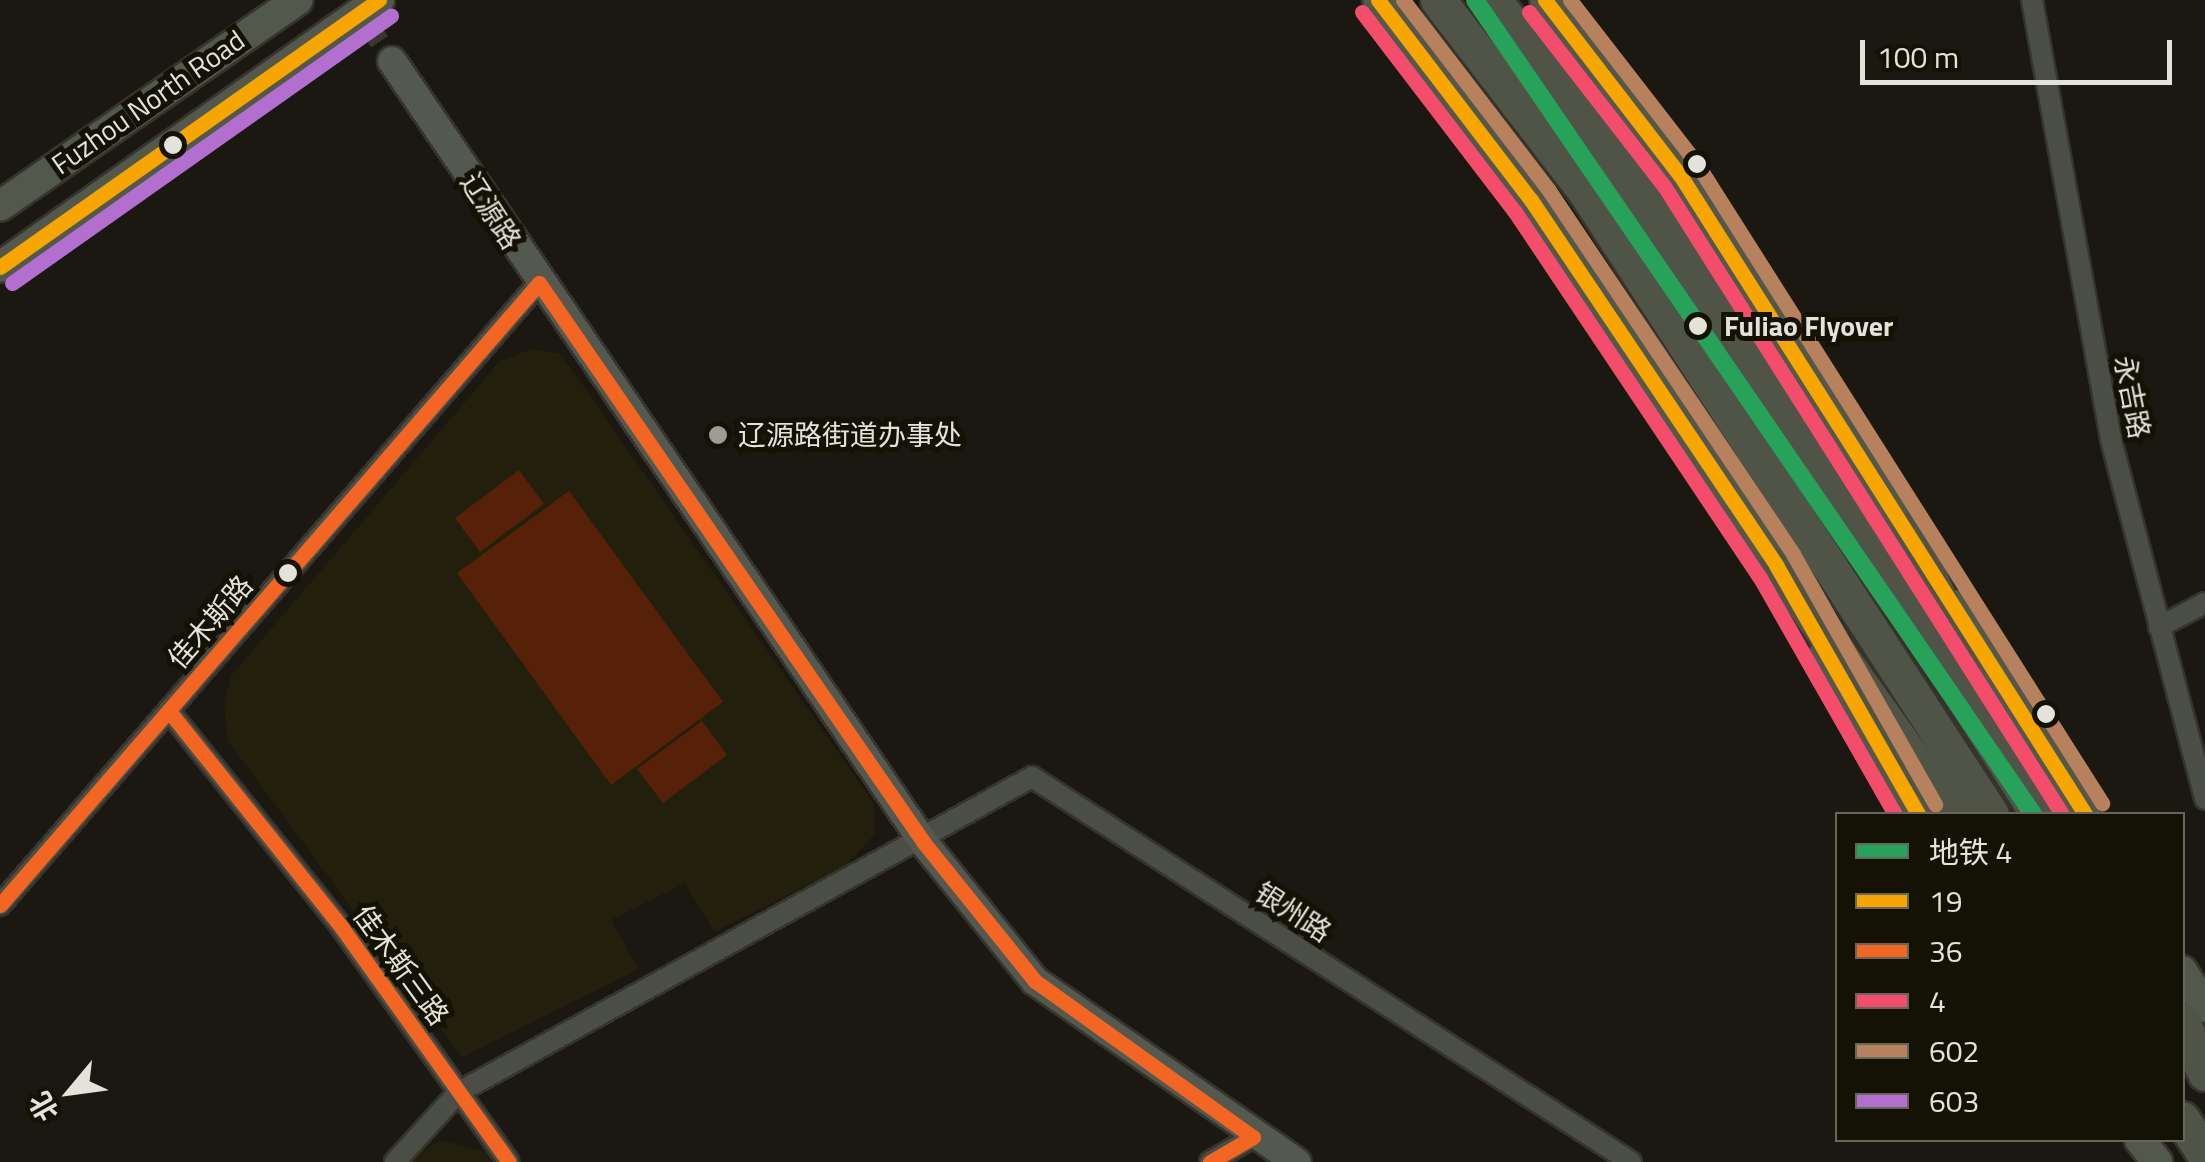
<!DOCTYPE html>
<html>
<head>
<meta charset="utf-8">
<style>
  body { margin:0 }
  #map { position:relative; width:2205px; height:1162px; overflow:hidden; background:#1a1810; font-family:"Titillium Web","Noto Sans SC",sans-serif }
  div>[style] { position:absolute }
  .built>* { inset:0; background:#22200c }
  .green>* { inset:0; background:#572008 }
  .street-tunnel>* { height:20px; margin-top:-10px; transform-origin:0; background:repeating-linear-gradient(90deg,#38362e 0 20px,transparent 0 30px) }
  .roads { filter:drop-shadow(2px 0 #35342d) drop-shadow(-2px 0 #35342d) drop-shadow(0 2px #35342d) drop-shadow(0 -2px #35342d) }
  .street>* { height:20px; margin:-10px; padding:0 10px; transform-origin:10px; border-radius:10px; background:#4a4e45 }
  .secondary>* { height:28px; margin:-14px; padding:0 14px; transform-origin:14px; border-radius:14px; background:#54594f }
  .primary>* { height:30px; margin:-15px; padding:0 15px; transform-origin:15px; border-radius:15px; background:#52584c }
  .highway>* { height:35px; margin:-17.5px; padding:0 17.5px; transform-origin:17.5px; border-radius:17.5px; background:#4f5447 }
  .bus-1>* { height:15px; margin:-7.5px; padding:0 7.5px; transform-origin:7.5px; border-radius:7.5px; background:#f7a600 }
  .bus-2>* { height:15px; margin:-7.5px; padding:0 7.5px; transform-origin:7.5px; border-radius:7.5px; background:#f26522 }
  .bus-3>* { height:15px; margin:-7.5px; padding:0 7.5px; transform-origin:7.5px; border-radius:7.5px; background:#f44d6c }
  .bus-4>* { height:15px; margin:-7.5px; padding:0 7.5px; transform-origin:7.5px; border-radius:7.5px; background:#b6815c }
  .bus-5>* { height:15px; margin:-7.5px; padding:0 7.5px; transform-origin:7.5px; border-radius:7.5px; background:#b36fd0 }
  .metro-1>* { height:18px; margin:-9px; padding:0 9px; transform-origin:9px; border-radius:9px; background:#26a25a }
  .dots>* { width:28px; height:28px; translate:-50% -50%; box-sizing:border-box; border:5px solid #141205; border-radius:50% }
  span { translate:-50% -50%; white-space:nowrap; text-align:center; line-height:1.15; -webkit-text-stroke:10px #141205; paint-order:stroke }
  .street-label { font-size:28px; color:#e4e3da }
  .stop-label { font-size:28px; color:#e4e3da; font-weight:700 }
  .left { translate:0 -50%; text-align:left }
  .poi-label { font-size:28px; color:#e4e3da }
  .legend { position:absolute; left:1835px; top:812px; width:350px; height:330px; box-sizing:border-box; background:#141205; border:2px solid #67665a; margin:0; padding:12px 18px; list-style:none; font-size:30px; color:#e4e3da }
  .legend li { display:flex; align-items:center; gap:20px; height:50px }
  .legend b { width:50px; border:2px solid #67665a }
  .north { position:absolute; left:20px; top:1042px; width:100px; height:100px; -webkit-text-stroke:8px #141205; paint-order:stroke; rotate:241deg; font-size:28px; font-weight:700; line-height:40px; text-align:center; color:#e4e3da }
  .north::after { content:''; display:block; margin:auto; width:35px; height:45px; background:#e4e3da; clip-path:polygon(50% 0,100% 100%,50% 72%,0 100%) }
  .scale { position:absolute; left:1860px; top:40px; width:312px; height:45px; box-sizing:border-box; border:5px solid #e4e3da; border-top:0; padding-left:12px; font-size:30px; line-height:35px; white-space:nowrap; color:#e4e3da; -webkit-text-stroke:8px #141205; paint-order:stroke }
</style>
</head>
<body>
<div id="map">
  <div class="built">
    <div style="clip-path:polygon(531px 349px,561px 354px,874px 804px,874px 835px,844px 867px,714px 932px,685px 883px,611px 920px,639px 969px,462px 1057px,228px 741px,224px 704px,231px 676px,499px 362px)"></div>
    <div style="clip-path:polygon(441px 1140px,486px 1152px,493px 1162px,405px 1162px)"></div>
  </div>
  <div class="green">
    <div style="clip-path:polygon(519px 470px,544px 504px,480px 552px,455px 518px)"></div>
    <div style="clip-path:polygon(569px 491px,723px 702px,611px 785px,457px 573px)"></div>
    <div style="clip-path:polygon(702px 721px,727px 755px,663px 803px,637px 769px)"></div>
  </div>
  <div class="street-tunnel">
    <div style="left:352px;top:0;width:73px;rotate:56.7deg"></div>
  </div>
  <div class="roads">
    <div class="street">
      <div style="left:2032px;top:0;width:447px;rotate:79.8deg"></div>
      <div style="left:2111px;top:440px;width:371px;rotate:75.3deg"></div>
      <div style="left:2159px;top:627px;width:52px;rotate:-27.6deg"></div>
      <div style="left:169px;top:711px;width:278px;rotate:51.4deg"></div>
      <div style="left:342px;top:928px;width:287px;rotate:54.5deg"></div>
      <div style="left:0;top:905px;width:823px;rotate:-49.09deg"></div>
      <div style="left:395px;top:1162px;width:95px;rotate:-47.6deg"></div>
      <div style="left:459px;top:1092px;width:654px;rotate:-28.8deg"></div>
      <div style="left:1032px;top:777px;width:712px;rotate:32.73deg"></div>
      <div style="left:1210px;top:1162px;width:50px;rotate:-30.2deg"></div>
    </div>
    <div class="secondary">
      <div style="left:392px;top:61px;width:946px;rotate:55.77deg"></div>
      <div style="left:924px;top:843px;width:177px;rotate:51.2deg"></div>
      <div style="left:1035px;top:981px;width:318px;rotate:34.7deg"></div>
    </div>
    <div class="primary">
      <div style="left:1378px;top:0;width:252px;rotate:52.6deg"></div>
      <div style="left:1531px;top:200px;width:460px;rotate:56.3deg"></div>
      <div style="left:1545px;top:0;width:221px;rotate:52.4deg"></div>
      <div style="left:1680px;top:175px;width:444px;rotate:57.3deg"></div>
      <div style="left:0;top:206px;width:362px;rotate:-34.7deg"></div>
      <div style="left:0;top:267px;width:464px;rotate:-35.2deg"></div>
      <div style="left:1955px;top:605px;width:246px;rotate:58.1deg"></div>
      <div style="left:1824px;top:654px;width:186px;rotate:59.6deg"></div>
      <div style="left:2182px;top:971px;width:43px;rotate:57.4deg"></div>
      <div style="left:2140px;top:1140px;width:28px;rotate:52deg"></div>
    </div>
    <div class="highway">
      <div style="left:1438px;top:0;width:237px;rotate:52.4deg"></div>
      <div style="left:1583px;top:188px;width:747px;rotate:56.91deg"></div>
      <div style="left:1494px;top:0;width:244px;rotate:53.2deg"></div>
      <div style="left:1640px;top:195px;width:736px;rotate:57.26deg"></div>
      <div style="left:1909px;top:530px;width:140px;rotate:66.4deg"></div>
      <div style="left:1776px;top:565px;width:305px;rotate:54.7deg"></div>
      <div style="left:2182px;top:1022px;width:56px;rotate:65.7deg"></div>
      <div style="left:2182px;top:1119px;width:43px;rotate:57.4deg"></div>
    </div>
  </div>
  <div class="bus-1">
    <div style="left:1378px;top:0;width:252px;rotate:52.6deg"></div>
    <div style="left:1531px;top:200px;width:440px;rotate:56.1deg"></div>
    <div style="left:1776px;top:565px;width:287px;rotate:60.3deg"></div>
    <div style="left:1545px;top:0;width:221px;rotate:52.4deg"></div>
    <div style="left:1680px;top:175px;width:757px;rotate:57.63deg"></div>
    <div style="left:0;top:267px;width:464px;rotate:-35.2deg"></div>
  </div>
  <div class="bus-2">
    <div style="left:169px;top:711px;width:278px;rotate:51.4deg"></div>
    <div style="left:342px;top:928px;width:287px;rotate:54.5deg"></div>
    <div style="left:0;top:905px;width:823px;rotate:-49.09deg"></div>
    <div style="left:539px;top:283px;width:680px;rotate:55.49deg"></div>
    <div style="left:924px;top:843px;width:177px;rotate:51.2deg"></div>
    <div style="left:1035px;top:981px;width:268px;rotate:35.6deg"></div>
    <div style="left:1253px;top:1137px;width:50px;rotate:149.8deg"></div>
  </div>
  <div class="bus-3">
    <div style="left:1362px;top:12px;width:252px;rotate:52.6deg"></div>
    <div style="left:1515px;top:212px;width:438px;rotate:56.2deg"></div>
    <div style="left:1759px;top:576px;width:274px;rotate:60.3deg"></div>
    <div style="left:1529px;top:12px;width:220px;rotate:52.2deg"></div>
    <div style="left:1664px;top:186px;width:743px;rotate:57.64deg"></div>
  </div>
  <div class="bus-4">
    <div style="left:1403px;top:0;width:238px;rotate:52.5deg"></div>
    <div style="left:1548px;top:189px;width:440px;rotate:56.1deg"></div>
    <div style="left:1793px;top:554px;width:288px;rotate:60.4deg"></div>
    <div style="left:1570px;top:0;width:207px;rotate:52.2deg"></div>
    <div style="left:1697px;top:164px;width:757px;rotate:57.63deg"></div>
  </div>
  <div class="bus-5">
    <div style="left:12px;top:283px;width:464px;rotate:-35.2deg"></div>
  </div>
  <div class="metro-1">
    <div style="left:1475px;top:0;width:987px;rotate:55.57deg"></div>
  </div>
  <div class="dots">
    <div style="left:173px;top:145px;background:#e4e3da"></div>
    <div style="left:1697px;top:164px;background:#e4e3da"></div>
    <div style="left:1698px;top:326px;background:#e4e3da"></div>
    <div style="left:718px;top:435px;background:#9d9c93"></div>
    <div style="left:288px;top:573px;background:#e4e3da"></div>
    <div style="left:2046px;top:714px;background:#e4e3da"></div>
  </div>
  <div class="street-label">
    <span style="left:148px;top:102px;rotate:-35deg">Fuzhou North Road</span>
    <span style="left:491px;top:211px;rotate:57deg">辽源路</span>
    <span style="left:2132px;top:397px;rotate:79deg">永吉路</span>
    <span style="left:210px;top:622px;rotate:-49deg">佳木斯路</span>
    <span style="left:1293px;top:912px;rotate:33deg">银州路</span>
    <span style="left:401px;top:965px;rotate:54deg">佳木斯三路</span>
  </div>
  <div class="stop-label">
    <span class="left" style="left:1724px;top:326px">Fuliao Flyover</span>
  </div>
  <div class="poi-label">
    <span class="left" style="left:738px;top:435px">辽源路街道办事处</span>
  </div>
  <ul class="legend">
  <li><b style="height:12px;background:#26a25a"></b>地铁 4</li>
  <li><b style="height:12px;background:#f7a600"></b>19</li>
  <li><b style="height:12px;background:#f26522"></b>36</li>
  <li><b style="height:12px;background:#f44d6c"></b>4</li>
  <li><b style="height:12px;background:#b6815c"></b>602</li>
  <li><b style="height:12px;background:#b36fd0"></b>603</li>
  </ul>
  <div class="north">北</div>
  <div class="scale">100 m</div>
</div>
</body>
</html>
